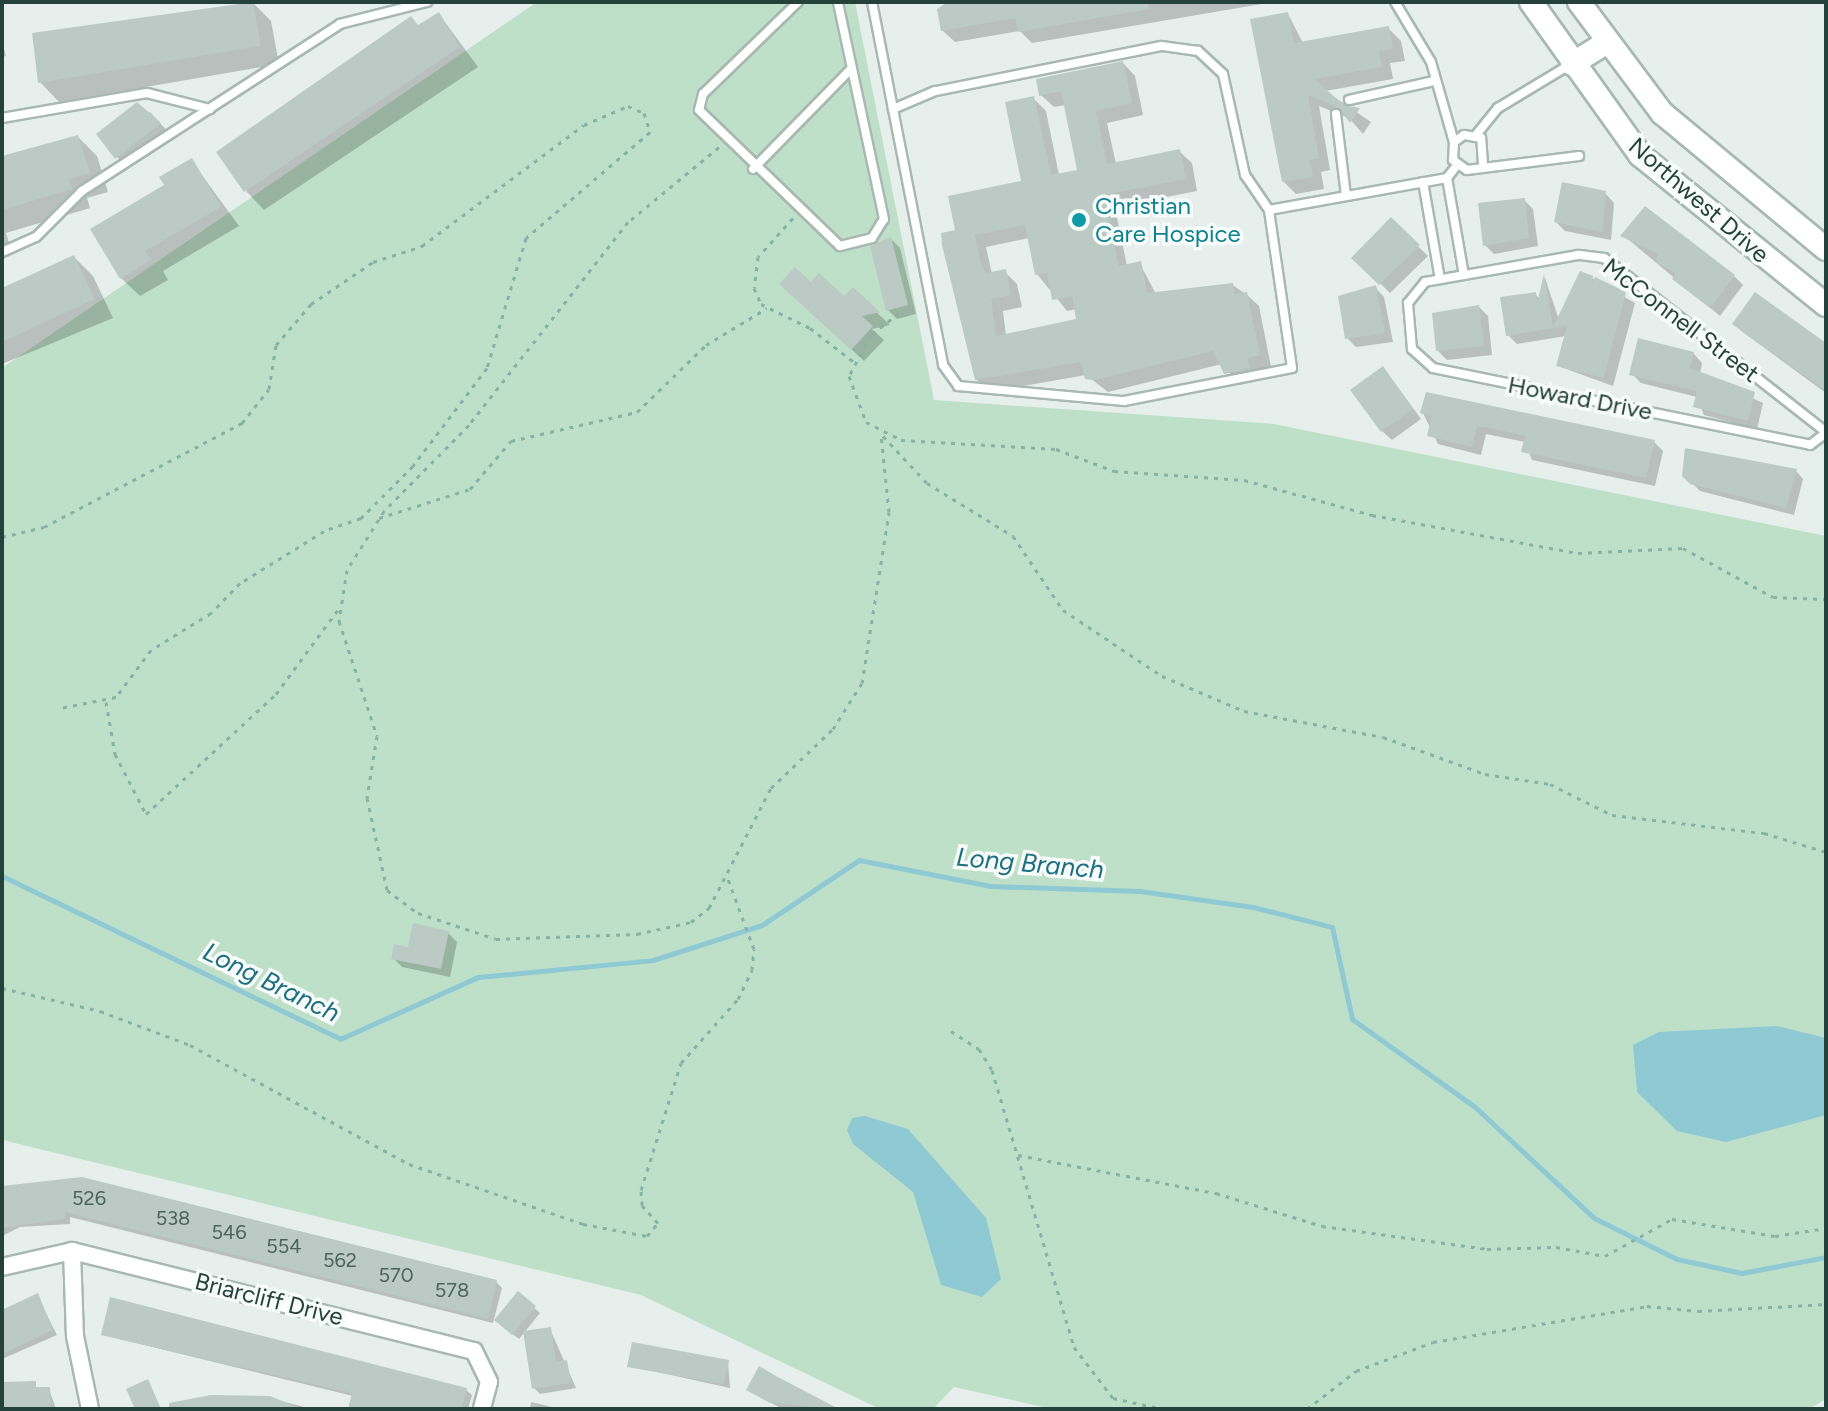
<!DOCTYPE html>
<html>
<head>
<meta charset="utf-8">
<style>
  body { margin:0 }
  #map { position:relative; width:1828px; height:1411px; overflow:hidden; background:#e6efeb; font-family:Figtree,sans-serif }
  div>[style] { position:absolute }
  .green>* { inset:0; background:#bfe0c8 }
  .water>* { inset:0; background:#8ec9d4 }
  .shadow>* { inset:0; background:#0003 }
  .stream>* { height:5px; margin:-2.5px; padding:0 2.5px; transform-origin:2.5px; border-radius:2.5px; background:#8ec9d4 }
  .building>* { inset:0; background:#bbcac4 }
  .path>* { height:3px; margin-top:-1.5px; transform-origin:0; background:repeating-linear-gradient(90deg,#86b3a5 0 4px,transparent 0 10px) }
  .roads { filter:drop-shadow(2px 0 #a8b8b2) drop-shadow(-2px 0 #a8b8b2) drop-shadow(0 2px #a8b8b2) drop-shadow(0 -2px #a8b8b2) }
  .lane>* { height:8px; margin:-4px; padding:0 4px; transform-origin:4px; border-radius:4px; background:#fff }
  .street>* { height:16px; margin:-8px; padding:0 8px; transform-origin:8px; border-radius:8px; background:#fff }
  .secondary>* { height:22px; margin:-11px; padding:0 11px; transform-origin:11px; border-radius:11px; background:#fff }
  .dots>* { width:22px; height:22px; translate:-50% -50%; box-sizing:border-box; border:4px solid #f7fbf9; border-radius:50% }
  span { translate:-50% -50%; white-space:nowrap; text-align:center; line-height:1.15; -webkit-text-stroke:7px #f7fbf9; paint-order:stroke }
  .number-label { font-size:20px; color:#4a645c }
  .number-label span { -webkit-text-stroke-width:0 }
  .street-label { font-size:24px; color:#24423a }
  .culture-label { font-size:24px; color:#0d838f }
  .left { translate:0 -50%; text-align:left }
  .water-label { font-size:26px; color:#1c6f80; font-style:italic }
  .frame { position:absolute; inset:0; border:4px solid #24423a; pointer-events:none }
</style>
</head>
<body>
<div id="map">
  <div class="green">
    <div style="clip-path:polygon(537px 2px,855px 2px,934px 400px,1274px 424px,1826px 536px,1826px 1399px,1809px 1409px,1052px 1409px,954px 1387px,933px 1409px,880px 1409px,641px 1295px,2px 1140px,2px 368px)"></div>
  </div>
  <div class="water">
    <div style="clip-path:polygon(1777px 1026px,1826px 1038px,1826px 1115px,1726px 1142px,1677px 1131px,1637px 1092px,1633px 1045px,1659px 1032px)"></div>
    <div style="clip-path:polygon(865px 1116px,908px 1129px,986px 1218px,1001px 1279px,982px 1297px,941px 1285px,913px 1192px,853px 1144px,847px 1130px,852px 1118px)"></div>
  </div>
  <div class="shadow">
    <div style="clip-path:polygon(252px 2px,271px 21px,279px 64px,59px 102px,40px 82px)"></div>
    <div style="clip-path:polygon(950px 2px,1274px 2px,1032px 43px,1020px 31px,955px 42px,942px 30px)"></div>
    <div style="clip-path:polygon(439px 14px,478px 67px,264px 210px,246px 191px)"></div>
    <div style="clip-path:polygon(1288px 14px,1303px 43px,1388px 28px,1401px 41px,1405px 61px,1390px 63px,1393px 79px,1325px 91px,1371px 122px,1363px 134px,1349px 118px,1319px 106px,1330px 170px,1321px 172px,1324px 189px,1296px 194px,1283px 181px)"></div>
    <div style="clip-path:polygon(2px 41px,6px 56px,2px 57px)"></div>
    <div style="clip-path:polygon(evenodd,1123px 63px,1135px 76px,1143px 115px,1107px 123px,1116px 164px,1179px 151px,1192px 163px,1197px 191px,1115px 207px,1127px 266px,1140px 264px,1156px 294px,1232px 285px,1246px 294px,1259px 306px,1271px 367px,1259px 370px,1261px 380px,1239px 385px,1222px 364px,1108px 392px,1086px 375px,989px 392px,977px 380px,957px 232px,1023px 182px,1034px 99px,1046px 111px,1059px 175px,1080px 171px,1066px 105px,1054px 107px,1041px 95px,1123px 63px,1029px 238px,1037px 274px,1067px 311px,1076px 309px,1079px 321px,1006px 336px,1003px 311px,1022px 307px,1017px 284px,1005px 272px,992px 274px,986px 247px,1029px 238px)"></div>
    <div style="clip-path:polygon(150px 112px,169px 133px,126px 166px,117px 157px)"></div>
    <div style="clip-path:polygon(78px 137px,97px 156px,108px 192px,87px 198px,90px 208px,6px 233px,10px 246px,2px 249px,2px 158px)"></div>
    <div style="clip-path:polygon(191px 160px,239px 226px,163px 271px,168px 280px,140px 296px,121px 278px,167px 186px)"></div>
    <div style="clip-path:polygon(1605px 193px,1614px 203px,1611px 240px,1565px 231px,1556px 222px)"></div>
    <div style="clip-path:polygon(1524px 200px,1533px 209px,1538px 246px,1494px 254px,1485px 245px)"></div>
    <div style="clip-path:polygon(1391px 220px,1428px 256px,1390px 293px,1354px 258px)"></div>
    <div style="clip-path:polygon(1623px 235px,1734px 276px,1743px 285px,1720px 316px)"></div>
    <div style="clip-path:polygon(891px 239px,900px 248px,916px 314px,897px 319px,888px 310px)"></div>
    <div style="clip-path:polygon(74px 257px,93px 276px,113px 318px,2px 364px,2px 289px)"></div>
    <div style="clip-path:polygon(1545px 278px,1559px 320px,1592px 278px,1635px 303px,1613px 386px,1558px 366px,1566px 336px,1517px 344px,1508px 335px,1535px 294px,1540px 299px)"></div>
    <div style="clip-path:polygon(811px 285px,844px 299px,853px 290px,890px 325px,872px 329px,884px 340px,864px 361px,794px 296px)"></div>
    <div style="clip-path:polygon(1375px 287px,1384px 297px,1393px 342px,1356px 347px,1347px 338px)"></div>
    <div style="clip-path:polygon(1479px 307px,1488px 316px,1492px 355px,1447px 360px,1438px 351px)"></div>
    <div style="clip-path:polygon(1734px 324px,1826px 344px,1826px 393px,1744px 333px)"></div>
    <div style="clip-path:polygon(1693px 353px,1702px 363px,1700px 374px,1763px 403px,1757px 429px,1704px 415px,1697px 397px,1641px 383px,1632px 374px)"></div>
    <div style="clip-path:polygon(1391px 378px,1421px 419px,1392px 440px,1382px 431px)"></div>
    <div style="clip-path:polygon(1423px 413px,1654px 442px,1663px 451px,1655px 486px,1532px 460px,1525px 442px,1486px 434px,1481px 455px,1438px 444px)"></div>
    <div style="clip-path:polygon(1796px 471px,1803px 479px,1794px 515px,1700px 491px,1684px 475px)"></div>
    <div style="clip-path:polygon(448px 933px,457px 942px,450px 977px,402px 967px,393px 958px)"></div>
    <div style="clip-path:polygon(2px 1188px,496px 1282px,502px 1288px,493px 1323px,70px 1217px,70px 1224px,20px 1227px,2px 1236px)"></div>
    <div style="clip-path:polygon(518px 1294px,540px 1313px,519px 1339px,502px 1326px)"></div>
    <div style="clip-path:polygon(37px 1296px,57px 1335px,2px 1359px,2px 1314px)"></div>
    <div style="clip-path:polygon(550px 1329px,576px 1388px,540px 1394px,534px 1388px)"></div>
    <div style="clip-path:polygon(103px 1335px,466px 1390px,472px 1395px,468px 1409px,350px 1409px,353px 1396px)"></div>
    <div style="clip-path:polygon(728px 1361px,730px 1388px,630px 1366px)"></div>
    <div style="clip-path:polygon(2px 1385px,49px 1389px,56px 1409px,2px 1409px)"></div>
    <div style="clip-path:polygon(748px 1390px,827px 1405px,831px 1409px,782px 1409px)"></div>
    <div style="clip-path:polygon(270px 1398px,312px 1409px,190px 1409px)"></div>
    <div style="clip-path:polygon(531px 1402px,561px 1409px,530px 1409px)"></div>
  </div>
  <div class="stream">
    <div style="left:2px;top:876px;width:375px;rotate:25.7deg"></div>
    <div style="left:340px;top:1039px;width:151px;rotate:-24.2deg"></div>
    <div style="left:478px;top:977px;width:176px;rotate:-5.5deg"></div>
    <div style="left:653px;top:960px;width:114px;rotate:-17.8deg"></div>
    <div style="left:762px;top:925px;width:117px;rotate:-33.8deg"></div>
    <div style="left:859px;top:860px;width:134px;rotate:11.2deg"></div>
    <div style="left:990px;top:886px;width:150px;rotate:1.9deg"></div>
    <div style="left:1140px;top:891px;width:114px;rotate:8.1deg"></div>
    <div style="left:1253px;top:907px;width:81px;rotate:14.2deg"></div>
    <div style="left:1332px;top:927px;width:94px;rotate:77.7deg"></div>
    <div style="left:1352px;top:1019px;width:151px;rotate:35.6deg"></div>
    <div style="left:1475px;top:1107px;width:163px;rotate:43deg"></div>
    <div style="left:1594px;top:1218px;width:93px;rotate:26.3deg"></div>
    <div style="left:1677px;top:1259px;width:66px;rotate:12.2deg"></div>
    <div style="left:1742px;top:1273px;width:86px;rotate:-10.8deg"></div>
  </div>
  <div class="building">
    <div style="clip-path:polygon(253px 2px,261px 46px,38px 83px,32px 33px)"></div>
    <div style="clip-path:polygon(948px 2px,1148px 2px,1149px 9px,1018px 32px,1015px 18px,941px 31px,937px 9px)"></div>
    <div style="clip-path:polygon(439px 12px,460px 47px,244px 192px,216px 152px,411px 16px,418px 25px)"></div>
    <div style="clip-path:polygon(1288px 12px,1294px 43px,1389px 26px,1393px 49px,1379px 51px,1382px 67px,1314px 79px,1344px 105px,1360px 108px,1350px 123px,1339px 108px,1308px 95px,1319px 158px,1310px 160px,1313px 177px,1282px 182px,1250px 19px)"></div>
    <div style="clip-path:polygon(evenodd,1123px 61px,1132px 103px,1096px 111px,1107px 164px,1180px 149px,1186px 179px,1104px 195px,1119px 266px,1141px 261px,1147px 293px,1233px 283px,1235px 294px,1247px 292px,1260px 355px,1248px 358px,1250px 368px,1224px 374px,1213px 351px,1094px 380px,1085px 379px,1081px 362px,975px 380px,942px 245px,941px 233px,955px 230px,948px 196px,1021px 181px,1005px 102px,1034px 96px,1051px 175px,1077px 170px,1061px 91px,1039px 96px,1036px 79px,1123px 61px,1025px 225px,1035px 275px,1047px 273px,1052px 300px,1072px 296px,1076px 319px,996px 336px,991px 299px,1011px 295px,1006px 269px,986px 273px,981px 265px,975px 235px,1025px 225px)"></div>
    <div style="clip-path:polygon(137px 102px,161px 123px,115px 159px,96px 134px)"></div>
    <div style="clip-path:polygon(78px 135px,90px 173px,69px 179px,72px 189px,2px 210px,2px 156px)"></div>
    <div style="clip-path:polygon(192px 158px,221px 207px,145px 251px,151px 260px,120px 279px,90px 229px,164px 185px,159px 177px)"></div>
    <div style="clip-path:polygon(1562px 182px,1606px 191px,1602px 232px,1554px 222px)"></div>
    <div style="clip-path:polygon(1525px 198px,1529px 238px,1483px 246px,1478px 203px)"></div>
    <div style="clip-path:polygon(1645px 206px,1735px 275px,1710px 308px,1672px 279px,1676px 274px,1656px 262px,1658px 254px,1620px 236px)"></div>
    <div style="clip-path:polygon(1391px 217px,1420px 245px,1379px 285px,1351px 258px)"></div>
    <div style="clip-path:polygon(891px 237px,908px 305px,886px 311px,870px 246px)"></div>
    <div style="clip-path:polygon(74px 255px,95px 299px,2px 342px,2px 288px)"></div>
    <div style="clip-path:polygon(795px 267px,811px 282px,819px 273px,844px 296px,853px 287px,880px 312px,862px 316px,873px 326px,851px 350px,779px 284px)"></div>
    <div style="clip-path:polygon(1580px 271px,1593px 276px,1591px 284px,1595px 277px,1626px 292px,1604px 378px,1556px 366px,1567px 326px,1506px 336px,1500px 297px,1536px 292px,1537px 304px,1544px 274px,1553px 327px)"></div>
    <div style="clip-path:polygon(1376px 285px,1385px 333px,1345px 339px,1338px 296px)"></div>
    <div style="clip-path:polygon(1755px 292px,1826px 343px,1826px 391px,1732px 324px)"></div>
    <div style="clip-path:polygon(1479px 305px,1484px 346px,1436px 351px,1432px 313px)"></div>
    <div style="clip-path:polygon(1638px 338px,1694px 352px,1690px 368px,1755px 392px,1748px 421px,1693px 407px,1697px 391px,1629px 375px)"></div>
    <div style="clip-path:polygon(1383px 366px,1413px 409px,1381px 432px,1350px 390px)"></div>
    <div style="clip-path:polygon(1426px 392px,1655px 440px,1646px 478px,1521px 452px,1525px 436px,1486px 427px,1477px 427px,1472px 447px,1427px 436px,1432px 416px,1420px 413px)"></div>
    <div style="clip-path:polygon(1685px 448px,1797px 469px,1786px 508px,1690px 484px,1682px 476px)"></div>
    <div style="clip-path:polygon(413px 923px,449px 931px,441px 969px,391px 959px,394px 944px,408px 947px)"></div>
    <div style="clip-path:polygon(82px 1177px,497px 1280px,488px 1319px,65px 1212px,65px 1219px,2px 1228px,2px 1186px)"></div>
    <div style="clip-path:polygon(518px 1291px,536px 1306px,512px 1335px,494px 1320px)"></div>
    <div style="clip-path:polygon(38px 1293px,53px 1330px,2px 1354px,2px 1310px)"></div>
    <div style="clip-path:polygon(110px 1297px,467px 1388px,462px 1409px,348px 1409px,352px 1393px,101px 1335px)"></div>
    <div style="clip-path:polygon(551px 1327px,556px 1362px,567px 1360px,571px 1383px,532px 1389px,523px 1331px)"></div>
    <div style="clip-path:polygon(632px 1342px,729px 1360px,724px 1384px,627px 1367px)"></div>
    <div style="clip-path:polygon(759px 1366px,776px 1376px,839px 1409px,770px 1403px,746px 1390px)"></div>
    <div style="clip-path:polygon(148px 1379px,161px 1409px,135px 1409px,126px 1389px)"></div>
    <div style="clip-path:polygon(36px 1381px,36px 1387px,50px 1387px,51px 1408px,2px 1409px,2px 1382px)"></div>
    <div style="clip-path:polygon(270px 1396px,302px 1409px,169px 1409px,169px 1403px,211px 1395px)"></div>
  </div>
  <div class="path">
    <div style="left:719px;top:147px;width:118px;rotate:140.5deg"></div>
    <div style="left:628px;top:222px;width:258px;rotate:128.1deg"></div>
    <div style="left:469px;top:425px;width:121px;rotate:134.7deg"></div>
    <div style="left:384px;top:511px;width:70px;rotate:122.1deg"></div>
    <div style="left:347px;top:570px;width:52px;rotate:98.9deg"></div>
    <div style="left:339px;top:621px;width:121px;rotate:71.7deg"></div>
    <div style="left:377px;top:736px;width:63px;rotate:99.2deg"></div>
    <div style="left:367px;top:798px;width:94px;rotate:77.7deg"></div>
    <div style="left:387px;top:890px;width:39px;rotate:37deg"></div>
    <div style="left:418px;top:913px;width:82px;rotate:18.4deg"></div>
    <div style="left:496px;top:939px;width:141px;rotate:-2deg"></div>
    <div style="left:637px;top:934px;width:55px;rotate:-12.5deg"></div>
    <div style="left:691px;top:922px;width:23px;rotate:-38deg"></div>
    <div style="left:709px;top:908px;width:135px;rotate:-62.7deg"></div>
    <div style="left:771px;top:788px;width:86px;rotate:-43.6deg"></div>
    <div style="left:833px;top:729px;width:54px;rotate:-57.8deg"></div>
    <div style="left:862px;top:683px;width:173px;rotate:-81deg"></div>
    <div style="left:889px;top:512px;width:78px;rotate:-95.9deg"></div>
    <div style="left:793px;top:218px;width:52px;rotate:131.9deg"></div>
    <div style="left:758px;top:257px;width:31px;rotate:97deg"></div>
    <div style="left:754px;top:288px;width:17px;rotate:66deg"></div>
    <div style="left:761px;top:304px;width:55px;rotate:26.1deg"></div>
    <div style="left:810px;top:328px;width:56px;rotate:37.7deg"></div>
    <div style="left:899px;top:313px;width:36px;rotate:142deg"></div>
    <div style="left:871px;top:335px;width:47px;rotate:118.2deg"></div>
    <div style="left:849px;top:376px;width:49px;rotate:69.7deg"></div>
    <div style="left:866px;top:422px;width:39px;rotate:27deg"></div>
    <div style="left:901px;top:440px;width:155px;rotate:3.3deg"></div>
    <div style="left:1056px;top:449px;width:62px;rotate:20.8deg"></div>
    <div style="left:1114px;top:471px;width:130px;rotate:4deg"></div>
    <div style="left:1244px;top:480px;width:133px;rotate:15.3deg"></div>
    <div style="left:1372px;top:515px;width:209px;rotate:10.5deg"></div>
    <div style="left:1578px;top:553px;width:105px;rotate:-2.7deg"></div>
    <div style="left:1683px;top:548px;width:102px;rotate:28.6deg"></div>
    <div style="left:1773px;top:597px;width:53px;rotate:2.2deg"></div>
    <div style="left:883px;top:436px;width:64px;rotate:46.9deg"></div>
    <div style="left:927px;top:483px;width:101px;rotate:31.6deg"></div>
    <div style="left:1013px;top:536px;width:89px;rotate:56deg"></div>
    <div style="left:1063px;top:610px;width:119px;rotate:33.7deg"></div>
    <div style="left:1162px;top:676px;width:89px;rotate:23.1deg"></div>
    <div style="left:1244px;top:711px;width:141px;rotate:10.6deg"></div>
    <div style="left:1383px;top:737px;width:109px;rotate:19.9deg"></div>
    <div style="left:1485px;top:774px;width:66px;rotate:8.7deg"></div>
    <div style="left:1550px;top:784px;width:69px;rotate:26.6deg"></div>
    <div style="left:1612px;top:815px;width:153px;rotate:6.8deg"></div>
    <div style="left:1764px;top:833px;width:65px;rotate:17deg"></div>
    <div style="left:379px;top:518px;width:96px;rotate:-17.7deg"></div>
    <div style="left:470px;top:489px;width:63px;rotate:-49.5deg"></div>
    <div style="left:511px;top:441px;width:129px;rotate:-13deg"></div>
    <div style="left:637px;top:412px;width:96px;rotate:-44.2deg"></div>
    <div style="left:706px;top:345px;width:71px;rotate:-31.2deg"></div>
    <div style="left:2px;top:537px;width:43px;rotate:-13.4deg"></div>
    <div style="left:44px;top:527px;width:224px;rotate:-27.7deg"></div>
    <div style="left:242px;top:423px;width:43px;rotate:-51.5deg"></div>
    <div style="left:269px;top:389px;width:45px;rotate:-81deg"></div>
    <div style="left:276px;top:345px;width:54px;rotate:-49.5deg"></div>
    <div style="left:311px;top:304px;width:75px;rotate:-34.1deg"></div>
    <div style="left:373px;top:262px;width:52px;rotate:-18.1deg"></div>
    <div style="left:422px;top:246px;width:202px;rotate:-36.8deg"></div>
    <div style="left:584px;top:125px;width:48px;rotate:-23.4deg"></div>
    <div style="left:628px;top:106px;width:17px;rotate:24deg"></div>
    <div style="left:644px;top:113px;width:20px;rotate:72deg"></div>
    <div style="left:650px;top:132px;width:163px;rotate:139.5deg"></div>
    <div style="left:526px;top:238px;width:136px;rotate:106.7deg"></div>
    <div style="left:487px;top:368px;width:123px;rotate:127.1deg"></div>
    <div style="left:413px;top:466px;width:74px;rotate:135deg"></div>
    <div style="left:361px;top:518px;width:39px;rotate:161deg"></div>
    <div style="left:324px;top:531px;width:99px;rotate:148.2deg"></div>
    <div style="left:240px;top:583px;width:42px;rotate:134deg"></div>
    <div style="left:211px;top:613px;width:70px;rotate:148.3deg"></div>
    <div style="left:151px;top:650px;width:59px;rotate:126.7deg"></div>
    <div style="left:116px;top:697px;width:57px;rotate:168.9deg"></div>
    <div style="left:106px;top:702px;width:53px;rotate:80.2deg"></div>
    <div style="left:115px;top:754px;width:68px;rotate:62.7deg"></div>
    <div style="left:146px;top:814px;width:177px;rotate:-42.7deg"></div>
    <div style="left:276px;top:694px;width:108px;rotate:-53.7deg"></div>
    <div style="left:2px;top:988px;width:101px;rotate:13.2deg"></div>
    <div style="left:100px;top:1011px;width:96px;rotate:20.7deg"></div>
    <div style="left:190px;top:1045px;width:249px;rotate:28.5deg"></div>
    <div style="left:409px;top:1164px;width:184px;rotate:19deg"></div>
    <div style="left:583px;top:1224px;width:65px;rotate:10.6deg"></div>
    <div style="left:647px;top:1236px;width:17px;rotate:-50deg"></div>
    <div style="left:658px;top:1223px;width:24px;rotate:-132deg"></div>
    <div style="left:642px;top:1205px;width:15px;rotate:-94deg"></div>
    <div style="left:641px;top:1190px;width:133px;rotate:-72.5deg"></div>
    <div style="left:681px;top:1063px;width:86px;rotate:-48.3deg"></div>
    <div style="left:738px;top:999px;width:32px;rotate:-64deg"></div>
    <div style="left:752px;top:970px;width:21px;rotate:-85deg"></div>
    <div style="left:754px;top:949px;width:75px;rotate:-110.4deg"></div>
    <div style="left:951px;top:1031px;width:33px;rotate:33deg"></div>
    <div style="left:979px;top:1049px;width:25px;rotate:58deg"></div>
    <div style="left:992px;top:1070px;width:289px;rotate:73.5deg"></div>
    <div style="left:1074px;top:1347px;width:64px;rotate:52.6deg"></div>
    <div style="left:1113px;top:1398px;width:51px;rotate:12.4deg"></div>
    <div style="left:1018px;top:1155px;width:202px;rotate:10.9deg"></div>
    <div style="left:1216px;top:1193px;width:111px;rotate:17.3deg"></div>
    <div style="left:1322px;top:1226px;width:167px;rotate:7.9deg"></div>
    <div style="left:1487px;top:1249px;width:69px;rotate:-1.7deg"></div>
    <div style="left:1556px;top:1247px;width:50px;rotate:10.4deg"></div>
    <div style="left:1605px;top:1256px;width:77px;rotate:-28.9deg"></div>
    <div style="left:1672px;top:1219px;width:104px;rotate:9.4deg"></div>
    <div style="left:1775px;top:1236px;width:52px;rotate:-8.9deg"></div>
    <div style="left:1307px;top:1409px;width:62px;rotate:-37.8deg"></div>
    <div style="left:1356px;top:1371px;width:82px;rotate:-20.6deg"></div>
    <div style="left:1433px;top:1342px;width:217px;rotate:-9.5deg"></div>
    <div style="left:1647px;top:1306px;width:51px;rotate:5.6deg"></div>
    <div style="left:1698px;top:1311px;width:128px;rotate:-3.1deg"></div>
  </div>
  <div class="roads">
    <div class="lane">
      <div style="left:798px;top:2px;width:132px;rotate:135.9deg"></div>
      <div style="left:703px;top:94px;width:16px;rotate:104deg"></div>
      <div style="left:699px;top:110px;width:196px;rotate:44deg"></div>
      <div style="left:840px;top:246px;width:33px;rotate:-14deg"></div>
      <div style="left:872px;top:238px;width:22px;rotate:-58deg"></div>
      <div style="left:884px;top:219px;width:222px;rotate:-102deg"></div>
      <div style="left:872px;top:2px;width:370px;rotate:78.9deg"></div>
      <div style="left:943px;top:365px;width:26px;rotate:54deg"></div>
      <div style="left:958px;top:386px;width:167px;rotate:5.2deg"></div>
      <div style="left:1124px;top:401px;width:171px;rotate:-11.1deg"></div>
      <div style="left:1292px;top:368px;width:160px;rotate:-98.3deg"></div>
      <div style="left:1269px;top:210px;width:42px;rotate:-124.4deg"></div>
      <div style="left:1245px;top:175px;width:103px;rotate:-102.3deg"></div>
      <div style="left:1223px;top:74px;width:34px;rotate:-137deg"></div>
      <div style="left:1198px;top:51px;width:37px;rotate:-172deg"></div>
      <div style="left:1161px;top:46px;width:230px;rotate:168.7deg"></div>
      <div style="left:935px;top:91px;width:46px;rotate:156.8deg"></div>
      <div style="left:1395px;top:2px;width:70px;rotate:59deg"></div>
      <div style="left:1431px;top:62px;width:83px;rotate:74deg"></div>
      <div style="left:1349px;top:100px;width:87px;rotate:-12.6deg"></div>
      <div style="left:1336px;top:114px;width:82px;rotate:83deg"></div>
      <div style="left:2px;top:118px;width:147px;rotate:-9.8deg"></div>
      <div style="left:147px;top:93px;width:65px;rotate:14.3deg"></div>
      <div style="left:1476px;top:135px;width:35px;rotate:-51deg"></div>
      <div style="left:1498px;top:108px;width:85px;rotate:-31.1deg"></div>
      <div style="left:1483px;top:164px;width:26px;rotate:-94deg"></div>
      <div style="left:1481px;top:138px;width:17px;rotate:-170deg"></div>
      <div style="left:1464px;top:135px;width:12px;rotate:145deg"></div>
      <div style="left:1454px;top:142px;width:18px;rotate:93deg"></div>
      <div style="left:1453px;top:160px;width:17px;rotate:36deg"></div>
      <div style="left:1467px;top:170px;width:113px;rotate:-7.1deg"></div>
      <div style="left:753px;top:169px;width:141px;rotate:-45.6deg"></div>
      <div style="left:1447px;top:178px;width:98px;rotate:80.1deg"></div>
      <div style="left:1423px;top:182px;width:98px;rotate:80.1deg"></div>
      <div style="left:1269px;top:210px;width:181px;rotate:-10.2deg"></div>
      <div style="left:1447px;top:178px;width:16px;rotate:-52deg"></div>
      <div style="left:2px;top:252px;width:37px;rotate:-24deg"></div>
      <div style="left:36px;top:237px;width:65px;rotate:-45deg"></div>
      <div style="left:82px;top:191px;width:307px;rotate:-32.9deg"></div>
      <div style="left:340px;top:24px;width:90px;rotate:-14.2deg"></div>
      <div style="left:1826px;top:432px;width:282px;rotate:-141.9deg"></div>
      <div style="left:1604px;top:258px;width:26px;rotate:-173deg"></div>
      <div style="left:1578px;top:255px;width:155px;rotate:170deg"></div>
      <div style="left:1425px;top:282px;width:27px;rotate:129deg"></div>
      <div style="left:1408px;top:303px;width:46px;rotate:85deg"></div>
      <div style="left:1412px;top:349px;width:28px;rotate:42deg"></div>
      <div style="left:1433px;top:368px;width:385px;rotate:11.5deg"></div>
      <div style="left:1810px;top:445px;width:20px;rotate:-37deg"></div>
    </div>
    <div class="street">
      <div style="left:72px;top:1251px;width:85px;rotate:88deg"></div>
      <div style="left:75px;top:1336px;width:75px;rotate:78.4deg"></div>
      <div style="left:2px;top:1267px;width:72px;rotate:-12.9deg"></div>
      <div style="left:72px;top:1251px;width:414px;rotate:14deg"></div>
      <div style="left:474px;top:1351px;width:34px;rotate:64deg"></div>
      <div style="left:489px;top:1382px;width:28px;rotate:105deg"></div>
    </div>
    <div class="secondary">
      <div style="left:1531px;top:2px;width:188px;rotate:54.5deg"></div>
      <div style="left:1640px;top:155px;width:239px;rotate:38.9deg"></div>
      <div style="left:1579px;top:2px;width:139px;rotate:53.2deg"></div>
      <div style="left:1662px;top:113px;width:213px;rotate:39.7deg"></div>
      <div style="left:1572px;top:64px;width:40px;rotate:-32deg"></div>
    </div>
  </div>
  <div class="dots">
    <div style="left:1079px;top:220px;background:#0f9aa8"></div>
  </div>
  <div class="number-label">
    <span style="left:89px;top:1198px">526</span>
    <span style="left:173px;top:1218px">538</span>
    <span style="left:229px;top:1232px">546</span>
    <span style="left:284px;top:1246px">554</span>
    <span style="left:340px;top:1260px">562</span>
    <span style="left:396px;top:1275px">570</span>
    <span style="left:452px;top:1290px">578</span>
  </div>
  <div class="street-label">
    <span style="left:1699px;top:200px;rotate:41deg">Northwest Drive</span>
    <span style="left:1681px;top:320px;rotate:37deg">McConnell Street</span>
    <span style="left:1580px;top:398px;rotate:11deg">Howard Drive</span>
    <span style="left:269px;top:1299px;rotate:14deg">Briarcliff Drive</span>
  </div>
  <div class="culture-label">
    <span class="left" style="left:1095px;top:220px">Christian<br>Care Hospice</span>
  </div>
  <div class="water-label">
    <span style="left:1030px;top:864px;rotate:5deg">Long Branch</span>
    <span style="left:271px;top:983px;rotate:26deg">Long Branch</span>
  </div>
  <div class="frame"></div>
</div>
</body>
</html>
